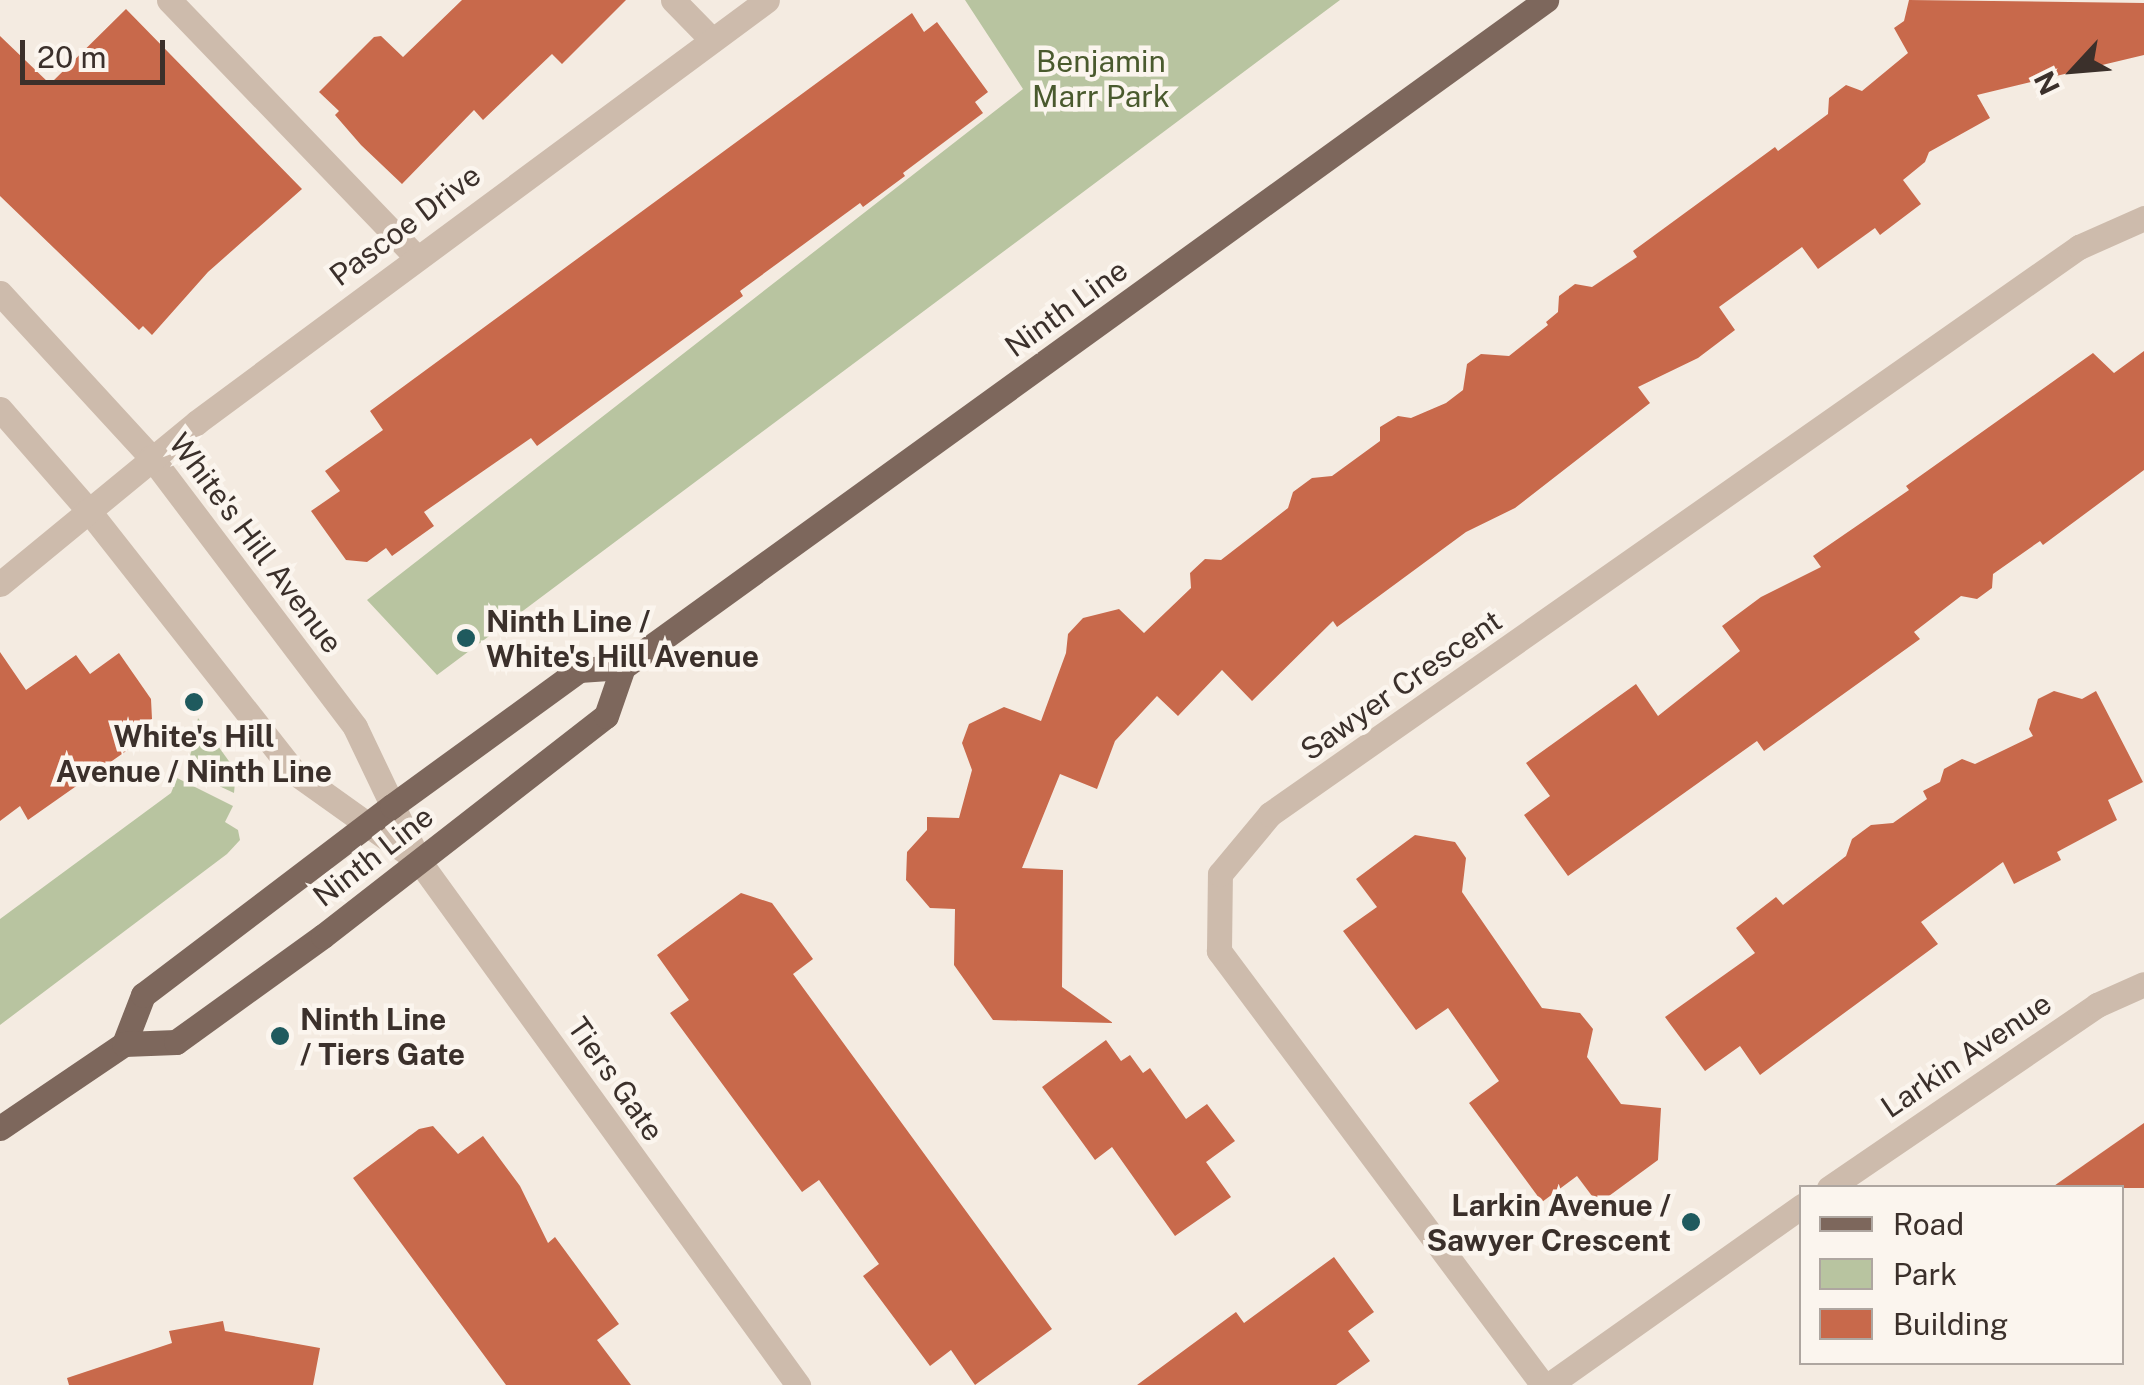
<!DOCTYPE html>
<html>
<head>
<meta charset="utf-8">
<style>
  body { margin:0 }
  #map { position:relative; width:2144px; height:1385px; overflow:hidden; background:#f4ebe1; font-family:"Public Sans",sans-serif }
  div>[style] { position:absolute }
  .green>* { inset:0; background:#b8c4a0 }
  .building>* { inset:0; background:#c8694b }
  .minor>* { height:25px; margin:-12.5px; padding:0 12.5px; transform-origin:12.5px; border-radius:12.5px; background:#cdbbac }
  .major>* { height:25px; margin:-12.5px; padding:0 12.5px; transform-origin:12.5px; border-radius:12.5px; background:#7d675c }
  .dots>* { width:28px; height:28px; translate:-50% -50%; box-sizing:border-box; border:5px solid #fbf5ee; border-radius:50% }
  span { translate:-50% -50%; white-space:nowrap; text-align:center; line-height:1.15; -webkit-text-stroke:9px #fbf5ee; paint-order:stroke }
  .park-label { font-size:30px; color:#4a5a2e }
  .street-label { font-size:30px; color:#3b302b }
  .poi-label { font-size:30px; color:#3b302b; font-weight:700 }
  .left { translate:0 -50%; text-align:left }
  .right { translate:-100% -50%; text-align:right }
  .legend { position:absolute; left:1799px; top:1185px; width:325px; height:180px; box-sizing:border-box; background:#fbf5ee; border:2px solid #aea6a0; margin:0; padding:12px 18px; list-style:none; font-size:30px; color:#3b302b }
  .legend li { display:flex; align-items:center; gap:20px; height:50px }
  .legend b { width:50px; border:2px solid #aea6a0 }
  .north { position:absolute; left:2024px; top:20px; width:100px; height:100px; -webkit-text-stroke:8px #fbf5ee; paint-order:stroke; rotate:244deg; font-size:28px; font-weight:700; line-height:40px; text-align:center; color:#3b302b }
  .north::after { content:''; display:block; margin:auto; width:35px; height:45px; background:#3b302b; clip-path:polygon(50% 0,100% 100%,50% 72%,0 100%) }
  .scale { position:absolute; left:20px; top:40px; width:145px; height:45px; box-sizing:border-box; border:5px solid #3b302b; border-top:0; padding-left:12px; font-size:30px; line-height:35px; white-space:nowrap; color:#3b302b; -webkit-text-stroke:8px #fbf5ee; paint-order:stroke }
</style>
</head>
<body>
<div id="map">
  <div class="green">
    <div style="clip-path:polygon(965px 0,1340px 0,437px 675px,367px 600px,1023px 89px)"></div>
    <div style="clip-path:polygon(198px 718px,236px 771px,234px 793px,187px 771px)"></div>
    <div style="clip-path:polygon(177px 778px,233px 806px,225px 822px,238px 830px,240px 840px,227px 854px,0 1025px,0 919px,171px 793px)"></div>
  </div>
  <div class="building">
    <div style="clip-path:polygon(462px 0,626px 0,562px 64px,552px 54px,483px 120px,474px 110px,402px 184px,361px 145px,335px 115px,339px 111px,319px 92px,374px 37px,381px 36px,403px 57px)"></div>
    <div style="clip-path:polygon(1909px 0,2144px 3px,2144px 55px,1977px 95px,1990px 118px,1929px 152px,1925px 162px,1903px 180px,1921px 204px,1880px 235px,1875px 228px,1818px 269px,1802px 247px,1719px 307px,1735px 330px,1698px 358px,1638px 387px,1650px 403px,1515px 508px,1466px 532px,1337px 627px,1333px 621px,1252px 701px,1222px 670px,1178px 716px,1157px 696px,1115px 741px,1097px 789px,1060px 774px,1022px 868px,1063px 870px,1062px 987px,1113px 1023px,993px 1020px,954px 965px,955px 909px,930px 908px,906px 880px,907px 852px,927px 830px,927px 817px,959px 818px,972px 770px,962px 743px,969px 724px,1004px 707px,1041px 721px,1066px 653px,1068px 634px,1083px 618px,1119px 609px,1144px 633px,1191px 588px,1190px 573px,1205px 559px,1221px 560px,1288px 508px,1293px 492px,1312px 478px,1332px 476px,1380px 441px,1380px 427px,1398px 416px,1411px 418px,1446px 403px,1463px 390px,1467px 364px,1481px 354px,1509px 356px,1548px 325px,1546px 322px,1558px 312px,1559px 296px,1575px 284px,1592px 287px,1637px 257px,1633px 251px,1775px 147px,1778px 151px,1828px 114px,1829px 98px,1846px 85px,1862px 91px,1908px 53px,1894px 28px,1904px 21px)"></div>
    <div style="clip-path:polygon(126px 9px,302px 189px,208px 272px,152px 335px,143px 326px,139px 330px,0 196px,0 36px,50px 84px)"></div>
    <div style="clip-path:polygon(912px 13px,924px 32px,937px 22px,988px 92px,975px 102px,983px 113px,903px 173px,905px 176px,863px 207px,860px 203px,740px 291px,743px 296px,537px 446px,531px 438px,424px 512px,434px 526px,392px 556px,386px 548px,367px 562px,346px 560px,311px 511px,340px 491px,325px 471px,383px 430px,370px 411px)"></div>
    <div style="clip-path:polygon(2144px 351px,2144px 470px,2043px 545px,2040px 541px,1993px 574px,1992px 588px,1977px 599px,1961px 596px,1914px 632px,1920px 639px,1764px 751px,1757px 741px,1568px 876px,1524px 815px,1550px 796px,1526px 763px,1636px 684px,1658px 716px,1740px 651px,1722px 626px,1761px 597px,1821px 567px,1813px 556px,1909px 490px,1906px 486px,2093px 353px,2114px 373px)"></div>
    <div style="clip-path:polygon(0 652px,26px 690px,76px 655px,90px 674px,119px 653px,151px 699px,152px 719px,133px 732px,139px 742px,28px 820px,20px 806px,0 821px)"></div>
    <div style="clip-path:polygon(2054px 691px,2082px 699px,2096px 691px,2143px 782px,2108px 800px,2117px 820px,2057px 852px,2061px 860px,2014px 884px,2003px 862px,1921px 922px,1938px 944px,1760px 1075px,1740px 1046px,1705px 1071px,1665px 1017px,1755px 953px,1736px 928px,1776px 897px,1783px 905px,1846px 856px,1852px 839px,1871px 825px,1893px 823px,1927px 799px,1923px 791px,1940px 782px,1944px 769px,1962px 759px,1975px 764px,2033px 736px,2029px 729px,2038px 699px)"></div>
    <div style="clip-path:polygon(1415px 835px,1455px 842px,1466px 858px,1462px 892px,1542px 1008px,1580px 1013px,1593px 1029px,1587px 1057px,1621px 1104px,1661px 1108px,1658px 1160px,1598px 1204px,1577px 1176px,1542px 1202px,1469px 1103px,1499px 1081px,1448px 1008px,1416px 1030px,1343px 931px,1377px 907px,1356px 879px)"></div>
    <div style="clip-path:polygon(741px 893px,772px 903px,813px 959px,793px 974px,1052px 1329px,975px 1385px,951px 1350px,930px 1366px,863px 1276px,879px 1264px,819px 1180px,802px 1192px,670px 1013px,689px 1000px,657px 955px)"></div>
    <div style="clip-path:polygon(1106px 1040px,1121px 1061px,1130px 1055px,1143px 1073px,1150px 1068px,1186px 1119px,1207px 1104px,1235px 1141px,1206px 1162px,1231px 1197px,1175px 1236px,1112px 1147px,1095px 1160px,1042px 1087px)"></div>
    <div style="clip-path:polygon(2144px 1123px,2144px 1188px,2051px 1188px)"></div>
    <div style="clip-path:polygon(433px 1126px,458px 1154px,483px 1136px,520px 1186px,548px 1243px,555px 1237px,619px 1324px,597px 1340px,631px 1385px,506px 1385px,353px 1178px,419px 1129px)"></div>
    <div style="clip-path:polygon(1334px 1257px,1374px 1312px,1348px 1331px,1370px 1361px,1336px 1385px,1137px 1385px,1236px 1312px,1244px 1323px)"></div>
    <div style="clip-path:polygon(223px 1321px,225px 1331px,320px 1348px,313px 1385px,69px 1385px,67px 1378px,172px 1343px,169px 1331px)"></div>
  </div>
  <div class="minor">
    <div style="left:169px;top:0;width:355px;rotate:46.1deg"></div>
    <div style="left:673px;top:0;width:56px;rotate:45.7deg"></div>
    <div style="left:0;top:293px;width:223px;rotate:47.4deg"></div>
    <div style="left:151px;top:457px;width:338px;rotate:52.9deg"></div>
    <div style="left:355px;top:727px;width:144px;rotate:64.5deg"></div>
    <div style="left:0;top:409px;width:134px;rotate:48.9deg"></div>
    <div style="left:88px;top:510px;width:333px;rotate:51.8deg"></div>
    <div style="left:294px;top:772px;width:153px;rotate:35.5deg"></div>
    <div style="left:419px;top:861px;width:647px;rotate:54.12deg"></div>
    <div style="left:0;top:584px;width:255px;rotate:-39.4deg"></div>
    <div style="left:197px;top:422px;width:709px;rotate:-36.51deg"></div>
    <div style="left:1829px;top:1188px;width:325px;rotate:-34.3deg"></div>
    <div style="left:2097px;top:1005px;width:51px;rotate:-24.1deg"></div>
    <div style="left:1543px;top:1385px;width:542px;rotate:-126.74deg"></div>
    <div style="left:1219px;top:951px;width:77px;rotate:-89.3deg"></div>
    <div style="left:1220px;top:874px;width:78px;rotate:-50.2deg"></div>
    <div style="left:1270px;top:814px;width:988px;rotate:-35.03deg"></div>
    <div style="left:2079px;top:247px;width:71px;rotate:-24deg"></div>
    <div style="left:1549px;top:1385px;width:310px;rotate:-35.3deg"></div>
  </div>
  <div class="major">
    <div style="left:124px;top:1044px;width:53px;rotate:-68.8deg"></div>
    <div style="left:143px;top:995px;width:313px;rotate:-37.2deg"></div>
    <div style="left:392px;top:806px;width:231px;rotate:-36deg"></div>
    <div style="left:579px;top:670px;width:44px;rotate:-3.9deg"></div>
    <div style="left:623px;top:667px;width:1139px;rotate:-35.85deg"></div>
    <div style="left:0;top:1128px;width:150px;rotate:-34.1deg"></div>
    <div style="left:124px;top:1044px;width:52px;rotate:-2.2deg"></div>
    <div style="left:176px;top:1042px;width:181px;rotate:-35.8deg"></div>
    <div style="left:323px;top:936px;width:358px;rotate:-37.9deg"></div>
    <div style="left:606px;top:716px;width:52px;rotate:-70.9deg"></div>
  </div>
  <div class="dots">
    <div style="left:466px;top:638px;background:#1f5a5e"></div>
    <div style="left:194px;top:702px;background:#1f5a5e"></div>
    <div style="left:280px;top:1036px;background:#1f5a5e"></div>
    <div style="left:1691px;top:1222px;background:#1f5a5e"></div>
  </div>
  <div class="park-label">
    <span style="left:1101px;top:78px">Benjamin<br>Marr Park</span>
  </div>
  <div class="street-label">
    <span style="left:405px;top:225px;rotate:-37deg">Pascoe Drive</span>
    <span style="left:1066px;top:308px;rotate:-36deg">Ninth Line</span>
    <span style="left:256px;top:543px;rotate:53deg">White's Hill Avenue</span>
    <span style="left:1401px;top:685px;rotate:-35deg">Sawyer Crescent</span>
    <span style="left:373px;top:856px;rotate:-38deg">Ninth Line</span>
    <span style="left:1966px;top:1055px;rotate:-34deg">Larkin Avenue</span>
    <span style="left:616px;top:1079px;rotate:55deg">Tiers Gate</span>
  </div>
  <div class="poi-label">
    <span class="left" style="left:486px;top:638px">Ninth Line /<br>White's Hill Avenue</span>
    <span style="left:194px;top:753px">White's Hill<br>Avenue / Ninth Line</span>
    <span class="left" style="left:300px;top:1036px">Ninth Line<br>/ Tiers Gate</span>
    <span class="right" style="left:1671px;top:1222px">Larkin Avenue /<br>Sawyer Crescent</span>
  </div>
  <ul class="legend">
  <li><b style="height:12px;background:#7d675c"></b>Road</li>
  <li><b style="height:28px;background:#b8c4a0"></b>Park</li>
  <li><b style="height:28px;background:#c8694b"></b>Building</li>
  </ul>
  <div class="north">N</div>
  <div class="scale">20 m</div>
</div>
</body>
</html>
